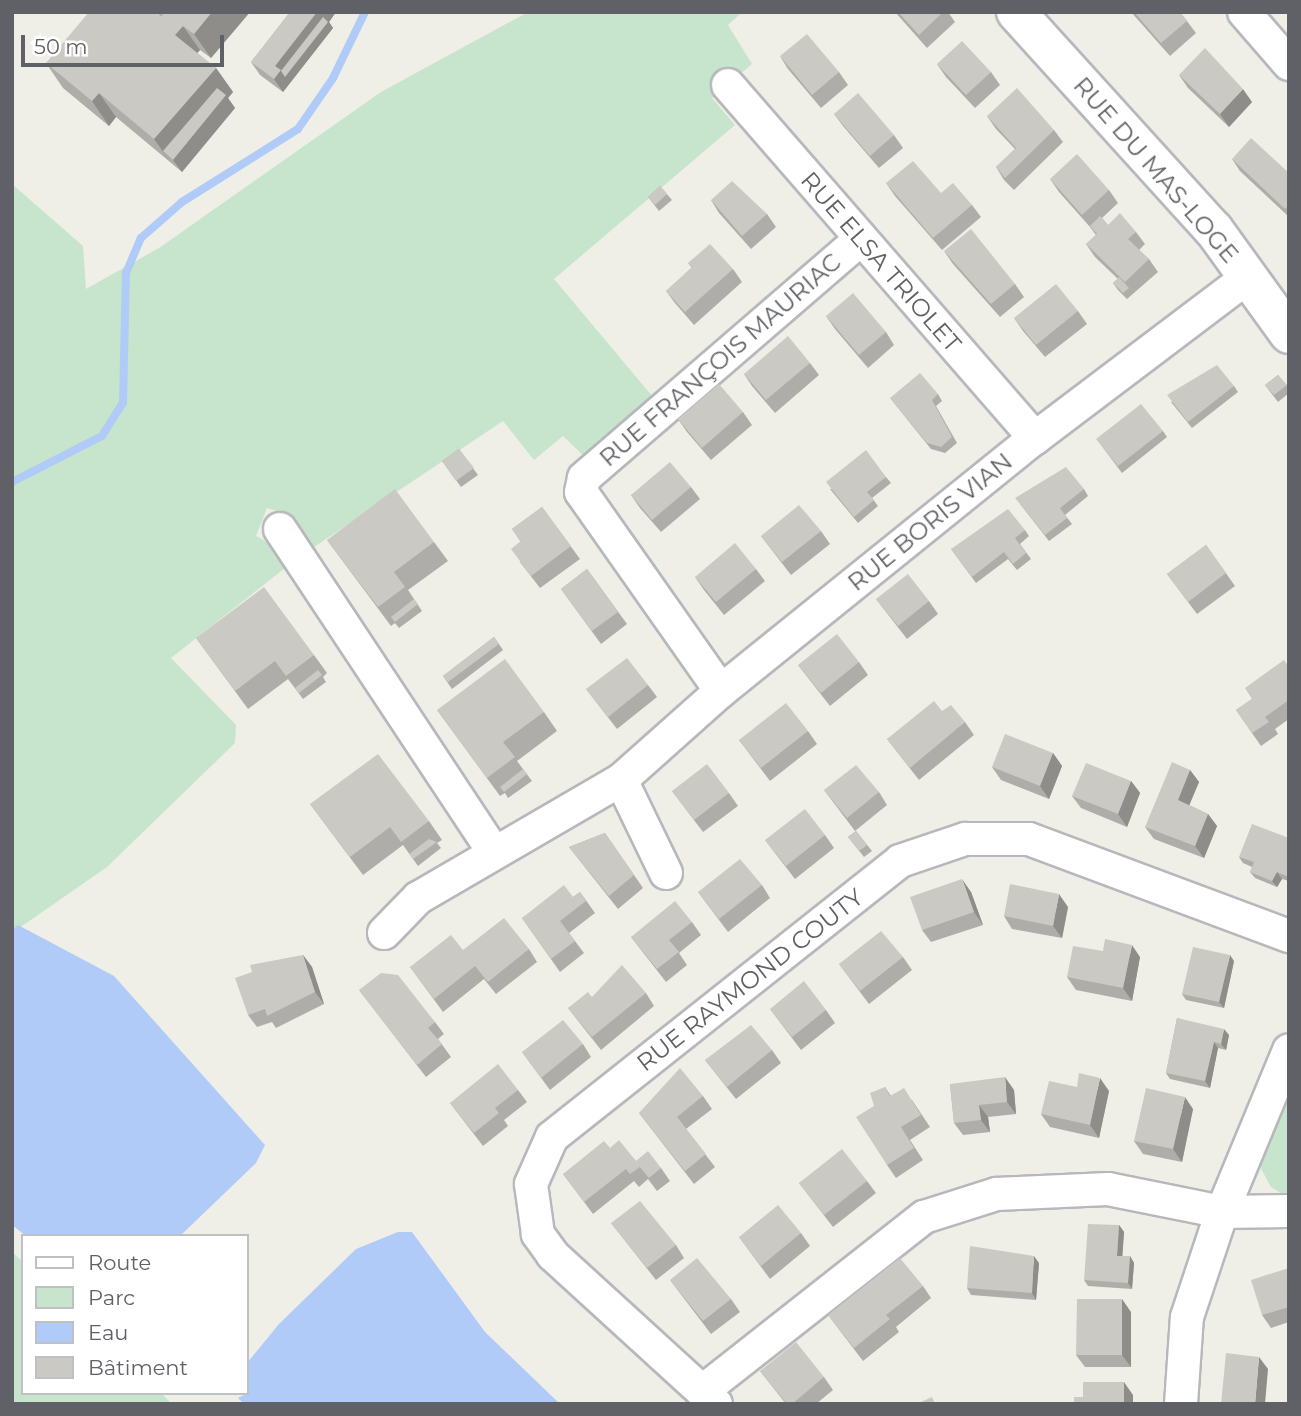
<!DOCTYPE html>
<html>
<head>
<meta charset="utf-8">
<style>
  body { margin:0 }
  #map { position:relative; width:1301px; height:1416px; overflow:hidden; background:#efefe7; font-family:Montserrat,sans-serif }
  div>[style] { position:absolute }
  .green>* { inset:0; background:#c7e4cc }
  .water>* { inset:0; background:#b0cbf7 }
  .stream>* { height:8px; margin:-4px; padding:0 4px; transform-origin:4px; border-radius:4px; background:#b0cbf7 }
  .roads { filter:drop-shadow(2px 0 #b7b8bc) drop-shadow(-2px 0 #b7b8bc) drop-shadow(0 2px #b7b8bc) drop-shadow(0 -2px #b7b8bc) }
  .street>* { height:32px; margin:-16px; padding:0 16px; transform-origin:16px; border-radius:16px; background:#fff }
  .secondary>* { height:38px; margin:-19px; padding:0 19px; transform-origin:19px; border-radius:19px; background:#fff }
  .wall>* { inset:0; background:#afada9 }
  .shaded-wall>* { inset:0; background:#8e8d89 }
  .building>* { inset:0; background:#cbc9c4 }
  span { translate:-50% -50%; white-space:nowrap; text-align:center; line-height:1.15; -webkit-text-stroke:5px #fff; paint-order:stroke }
  .street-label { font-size:24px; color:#5f6166 }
  .frame { position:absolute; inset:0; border:14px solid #5f6166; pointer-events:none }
  .legend { position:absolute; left:21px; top:1234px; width:228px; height:161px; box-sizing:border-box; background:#fff; border:2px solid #bfc0c2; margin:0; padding:9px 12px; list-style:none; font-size:21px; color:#5f6166 }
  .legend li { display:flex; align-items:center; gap:14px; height:35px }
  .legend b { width:35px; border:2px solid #bfc0c2 }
  .scale { position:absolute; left:21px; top:35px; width:203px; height:32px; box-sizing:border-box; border:4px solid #5f6166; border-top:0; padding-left:9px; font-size:21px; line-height:24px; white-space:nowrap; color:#5f6166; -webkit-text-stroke:5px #fff; paint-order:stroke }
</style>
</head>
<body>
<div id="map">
  <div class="green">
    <div style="clip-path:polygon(528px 12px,742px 12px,728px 25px,752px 64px,712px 98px,735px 125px,554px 279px,663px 409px,595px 467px,563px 436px,534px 460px,503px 421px,308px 551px,292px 516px,267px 508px,256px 536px,276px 547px,285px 568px,171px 658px,236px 725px,235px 743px,107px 867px,12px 933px,12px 184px,83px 246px,86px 289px,159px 248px,381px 92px)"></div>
    <div style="clip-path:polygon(1289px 1096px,1289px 1196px,1287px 1197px,1271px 1187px,1259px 1165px)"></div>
    <div style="clip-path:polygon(12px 1252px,23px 1262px,23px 1393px,161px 1393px,172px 1404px,12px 1404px)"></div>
  </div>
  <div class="water">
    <div style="clip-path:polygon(18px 925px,114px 976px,265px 1145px,256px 1163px,180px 1236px,26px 1236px,12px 1225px,12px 930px)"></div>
    <div style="clip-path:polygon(398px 1232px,412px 1232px,485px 1332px,560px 1404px,244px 1404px,238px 1398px,247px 1393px,247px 1363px,279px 1324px,356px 1249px)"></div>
  </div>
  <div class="stream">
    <div style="left:12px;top:482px;width:101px;rotate:-27.1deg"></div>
    <div style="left:102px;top:436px;width:39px;rotate:-58deg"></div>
    <div style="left:123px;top:403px;width:130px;rotate:-88.7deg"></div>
    <div style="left:126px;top:273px;width:38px;rotate:-67deg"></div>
    <div style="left:141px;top:238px;width:55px;rotate:-41.3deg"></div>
    <div style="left:182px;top:202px;width:137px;rotate:-32.2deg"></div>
    <div style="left:298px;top:129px;width:62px;rotate:-55.5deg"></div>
    <div style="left:333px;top:78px;width:73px;rotate:-64.1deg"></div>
  </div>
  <div class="roads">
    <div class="street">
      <div style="left:1244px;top:12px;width:69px;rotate:49.1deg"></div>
      <div style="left:728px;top:85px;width:468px;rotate:49deg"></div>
      <div style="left:280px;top:529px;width:387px;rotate:56.5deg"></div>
      <div style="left:721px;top:691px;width:243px;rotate:-125.1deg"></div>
      <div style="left:581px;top:492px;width:14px;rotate:-78deg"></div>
      <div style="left:584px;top:478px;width:366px;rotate:-40.8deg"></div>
      <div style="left:666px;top:873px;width:103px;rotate:-115.8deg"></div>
      <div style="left:621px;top:780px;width:134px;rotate:-41.7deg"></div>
      <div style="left:721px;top:691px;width:403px;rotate:-38.9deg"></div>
      <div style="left:1035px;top:438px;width:268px;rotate:-37.1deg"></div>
      <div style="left:384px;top:933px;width:49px;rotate:-45.8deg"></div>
      <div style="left:418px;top:898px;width:235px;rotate:-30.2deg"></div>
      <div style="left:704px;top:1390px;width:280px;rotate:-38.2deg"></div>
      <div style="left:924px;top:1217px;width:76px;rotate:-17.7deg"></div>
      <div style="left:996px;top:1194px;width:112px;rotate:-2.6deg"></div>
      <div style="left:1108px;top:1189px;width:116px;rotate:11.4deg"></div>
      <div style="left:1222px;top:1212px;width:67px;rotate:-0.9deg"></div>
      <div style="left:716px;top:1404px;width:221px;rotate:-137.6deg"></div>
      <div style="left:553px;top:1255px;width:26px;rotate:-126deg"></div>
      <div style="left:538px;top:1234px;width:50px;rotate:-98deg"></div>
      <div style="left:531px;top:1184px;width:51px;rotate:-65.9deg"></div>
      <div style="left:552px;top:1137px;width:444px;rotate:-38.4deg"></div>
      <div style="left:900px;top:861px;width:69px;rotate:-18.7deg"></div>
      <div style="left:965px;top:839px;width:64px"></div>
      <div style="left:1029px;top:839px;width:278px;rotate:20.5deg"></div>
      <div style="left:1181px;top:1404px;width:87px;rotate:-86.1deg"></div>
      <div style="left:1187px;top:1317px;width:111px;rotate:-71.6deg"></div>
      <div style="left:1222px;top:1212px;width:175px;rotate:-67.5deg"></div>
    </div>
    <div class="secondary">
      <div style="left:1016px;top:12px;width:294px;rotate:47.8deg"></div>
      <div style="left:1214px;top:230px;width:128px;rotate:54.2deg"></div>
    </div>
  </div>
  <div class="wall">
    <div style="clip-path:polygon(156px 12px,250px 12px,211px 58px,200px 50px,197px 53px,216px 68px,233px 92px,228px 98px,235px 108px,182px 172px,116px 117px,109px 126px,63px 88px,46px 63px,161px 17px)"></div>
    <div style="clip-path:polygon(290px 12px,336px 12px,329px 22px,333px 28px,283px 92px,260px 75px,251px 62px)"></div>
    <div style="clip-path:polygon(895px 12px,948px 12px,955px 22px,927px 48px)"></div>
    <div style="clip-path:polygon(1131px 12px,1180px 12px,1196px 33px,1170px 56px)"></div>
    <div style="clip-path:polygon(780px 56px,839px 72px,848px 85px,821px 108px,788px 69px)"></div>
    <div style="clip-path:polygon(937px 64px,991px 72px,1000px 85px,975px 108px,946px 77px)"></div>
    <div style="clip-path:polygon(1179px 75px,1252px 102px,1229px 127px,1188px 88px)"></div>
    <div style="clip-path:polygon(834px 114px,894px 135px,903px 148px,879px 168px,843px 126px)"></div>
    <div style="clip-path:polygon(987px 116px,1054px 130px,1063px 142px,1014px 190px,1004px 180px,996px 167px,1015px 149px,996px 129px)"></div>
    <div style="clip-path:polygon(1232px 159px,1289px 173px,1289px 217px,1240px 171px)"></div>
    <div style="clip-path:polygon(1050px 179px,1109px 190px,1118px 203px,1102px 218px,1108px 225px,1136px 232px,1145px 244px,1139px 250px,1149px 259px,1158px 272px,1127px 299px,1118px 290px,1113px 283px,1118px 279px,1095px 257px,1086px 244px,1096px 235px,1090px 227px,1059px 192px)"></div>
    <div style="clip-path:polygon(886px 183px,941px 193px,972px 205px,981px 217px,942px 250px,895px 196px)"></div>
    <div style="clip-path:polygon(660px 186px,672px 200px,659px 211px,648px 197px)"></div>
    <div style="clip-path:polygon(711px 200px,767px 214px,776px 227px,751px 249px,719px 213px)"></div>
    <div style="clip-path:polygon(944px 251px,1015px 284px,1024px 297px,1000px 317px,953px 264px)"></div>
    <div style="clip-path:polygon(688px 263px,733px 269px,742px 282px,694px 325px,675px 303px,666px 291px,692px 268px)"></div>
    <div style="clip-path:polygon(1078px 311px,1087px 324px,1045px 357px,1023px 331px,1014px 318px)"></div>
    <div style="clip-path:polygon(826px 316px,886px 332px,894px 345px,868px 368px,835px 329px)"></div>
    <div style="clip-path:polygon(810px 363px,819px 375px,775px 413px,752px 386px,744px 374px)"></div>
    <div style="clip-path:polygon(1278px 375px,1289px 388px,1289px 393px,1278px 402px,1265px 385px)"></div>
    <div style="clip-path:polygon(1234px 386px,1238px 392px,1192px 428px,1171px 402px)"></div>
    <div style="clip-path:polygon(938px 394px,942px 401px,936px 406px,957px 443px,945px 453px,931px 449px,890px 398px)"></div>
    <div style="clip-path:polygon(743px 412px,752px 425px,711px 460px,687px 432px,678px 419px)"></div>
    <div style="clip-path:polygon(1163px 431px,1167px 437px,1122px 473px,1101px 445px)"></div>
    <div style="clip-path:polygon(459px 449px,478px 475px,461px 487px,442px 461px)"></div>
    <div style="clip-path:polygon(886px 477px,891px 483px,872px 498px,878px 506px,858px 523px,830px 489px)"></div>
    <div style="clip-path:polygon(691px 487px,700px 499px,661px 532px,640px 508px,631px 495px)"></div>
    <div style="clip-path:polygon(1084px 489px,1088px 496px,1065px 515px,1072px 524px,1049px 541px,1020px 504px)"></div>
    <div style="clip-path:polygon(542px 507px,580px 559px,540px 588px,520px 562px,521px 542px,512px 529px)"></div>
    <div style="clip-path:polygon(1025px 530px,1029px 536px,1020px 544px,1031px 559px,1017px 570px,1008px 559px,976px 583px,951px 549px)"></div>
    <div style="clip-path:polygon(821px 531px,830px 544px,791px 575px,761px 536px)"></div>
    <div style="clip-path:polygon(327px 540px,434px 542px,448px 561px,408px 590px,422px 611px,399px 628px,395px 623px,391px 626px)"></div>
    <div style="clip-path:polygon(1206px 545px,1235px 586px,1197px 614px,1167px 574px)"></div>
    <div style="clip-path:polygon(587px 569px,627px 624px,601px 644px,561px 589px)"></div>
    <div style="clip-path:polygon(756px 569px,765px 581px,724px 615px,704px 590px,695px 577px)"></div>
    <div style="clip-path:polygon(876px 599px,929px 601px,938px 614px,907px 639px)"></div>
    <div style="clip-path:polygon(494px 637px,503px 650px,452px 689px,443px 676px)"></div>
    <div style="clip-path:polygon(196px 638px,314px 655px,327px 673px,323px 677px,326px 682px,303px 699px,288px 679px,248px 709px)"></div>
    <div style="clip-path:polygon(859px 662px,868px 675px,830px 706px,798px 665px)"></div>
    <div style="clip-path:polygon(1289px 667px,1289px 719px,1275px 729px,1278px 734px,1261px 746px,1236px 710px,1252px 699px)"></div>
    <div style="clip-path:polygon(648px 685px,657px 697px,617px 729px,586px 689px)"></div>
    <div style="clip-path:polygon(437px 710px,544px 712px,557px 731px,517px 761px,532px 781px,508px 798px,505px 793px,500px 796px)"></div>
    <div style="clip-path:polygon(942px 711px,965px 722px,974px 735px,919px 780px,887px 739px)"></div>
    <div style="clip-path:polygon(808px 731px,817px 744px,770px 781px,739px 740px)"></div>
    <div style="clip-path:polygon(1053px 753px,1062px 766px,1049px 799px,1001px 780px,992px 767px)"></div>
    <div style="clip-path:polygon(1190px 770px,1199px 782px,1189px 805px,1208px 814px,1217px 826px,1204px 858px,1154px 839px,1145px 827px)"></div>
    <div style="clip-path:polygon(1131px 781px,1140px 793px,1127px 827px,1081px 808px,1072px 796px)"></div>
    <div style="clip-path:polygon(824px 790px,879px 792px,887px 805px,855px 831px)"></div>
    <div style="clip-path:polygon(672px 791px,729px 793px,738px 806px,703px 832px)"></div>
    <div style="clip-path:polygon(310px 804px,429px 821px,442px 840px,437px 843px,441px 848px,418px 866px,403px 845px,363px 875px)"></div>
    <div style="clip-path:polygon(856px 831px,872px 851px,864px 857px,848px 837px)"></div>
    <div style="clip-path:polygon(605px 833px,643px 888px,618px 909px,569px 847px)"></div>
    <div style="clip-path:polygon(825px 835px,834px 848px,795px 879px,765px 840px)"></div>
    <div style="clip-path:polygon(1289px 838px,1289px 881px,1282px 879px,1277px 887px,1255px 878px,1250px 872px,1252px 867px,1243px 863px,1239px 857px)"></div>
    <div style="clip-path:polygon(762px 885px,770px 898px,728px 932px,698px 892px)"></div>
    <div style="clip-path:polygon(580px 892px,595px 913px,569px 933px,584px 953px,560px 972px,522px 918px,573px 897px)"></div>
    <div style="clip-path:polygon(971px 892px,983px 925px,931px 942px,922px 930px)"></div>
    <div style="clip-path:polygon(1068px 907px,1062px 938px,1012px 929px,1004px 916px)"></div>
    <div style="clip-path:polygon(692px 922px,701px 935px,679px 953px,687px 965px,666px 982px,631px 937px)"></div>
    <div style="clip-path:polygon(529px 949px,537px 962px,496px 994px,484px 979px,443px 1012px,410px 967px,463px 950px)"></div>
    <div style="clip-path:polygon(1103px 951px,1140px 957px,1132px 1001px,1076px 990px,1067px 977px)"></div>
    <div style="clip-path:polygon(303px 955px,312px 967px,324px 1004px,276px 1028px,272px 1022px,257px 1027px,248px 1015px)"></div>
    <div style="clip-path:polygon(903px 957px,912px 970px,869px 1004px,839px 964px)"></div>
    <div style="clip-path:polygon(1234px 961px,1224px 1008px,1186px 1000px,1182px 994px)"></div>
    <div style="clip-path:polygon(359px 990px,435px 1022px,444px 1034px,438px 1039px,451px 1057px,426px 1077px)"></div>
    <div style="clip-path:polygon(646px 993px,654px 1006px,601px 1050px,568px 1008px,592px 997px)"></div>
    <div style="clip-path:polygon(770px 1009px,826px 1010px,835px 1023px,801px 1050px)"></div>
    <div style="clip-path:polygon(1177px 1018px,1229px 1035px,1226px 1050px,1218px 1048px,1210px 1088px,1170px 1079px,1166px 1073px)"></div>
    <div style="clip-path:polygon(583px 1044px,591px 1057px,550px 1090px,522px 1052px)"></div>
    <div style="clip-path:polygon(772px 1050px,781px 1063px,736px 1099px,705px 1060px)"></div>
    <div style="clip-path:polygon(950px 1084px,1014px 1090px,1016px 1114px,988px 1117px,990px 1132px,963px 1135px,954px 1123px)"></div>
    <div style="clip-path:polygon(885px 1087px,891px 1096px,912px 1100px,930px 1127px,910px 1140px,923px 1160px,896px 1178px,887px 1165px,874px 1106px)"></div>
    <div style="clip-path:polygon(1077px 1087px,1109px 1091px,1099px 1138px,1050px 1127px,1041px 1114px)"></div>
    <div style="clip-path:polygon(518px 1090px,527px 1102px,504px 1120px,508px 1126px,483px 1146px,450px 1103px)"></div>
    <div style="clip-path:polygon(703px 1096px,712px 1109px,686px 1129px,715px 1167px,694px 1184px,639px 1113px)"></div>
    <div style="clip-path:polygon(1193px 1109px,1182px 1162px,1143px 1154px,1134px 1141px)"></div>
    <div style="clip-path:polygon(610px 1148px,636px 1161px,661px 1168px,670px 1181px,657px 1191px,648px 1179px,639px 1187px,634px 1181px,593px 1214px,563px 1174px)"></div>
    <div style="clip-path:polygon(867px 1181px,876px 1193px,833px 1227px,799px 1183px)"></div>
    <div style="clip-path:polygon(611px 1223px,676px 1245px,684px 1258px,656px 1280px)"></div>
    <div style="clip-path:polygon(1119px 1225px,1124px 1232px,1122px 1256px,1130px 1256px,1134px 1263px,1132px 1289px,1088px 1286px,1084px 1280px)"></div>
    <div style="clip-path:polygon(801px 1233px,810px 1246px,770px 1279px,739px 1237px)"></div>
    <div style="clip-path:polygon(1039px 1263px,1036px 1300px,971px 1295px,967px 1288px)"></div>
    <div style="clip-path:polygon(1289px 1268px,1289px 1322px,1271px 1328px,1262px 1315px)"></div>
    <div style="clip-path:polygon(670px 1280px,731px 1299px,740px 1312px,711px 1334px)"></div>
    <div style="clip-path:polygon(923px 1286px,931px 1298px,896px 1327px,899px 1332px,863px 1361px,828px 1315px)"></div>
    <div style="clip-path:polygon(1131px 1312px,1131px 1367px,1085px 1367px,1076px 1355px)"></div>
    <div style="clip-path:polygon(760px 1371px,824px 1377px,833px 1390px,816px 1404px,786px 1404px)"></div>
  </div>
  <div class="shaded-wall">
    <div style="clip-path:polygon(212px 12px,250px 12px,211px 58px,194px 34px)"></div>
    <div style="clip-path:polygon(317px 12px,336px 12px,329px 22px,333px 28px,283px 92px,274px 79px,275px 66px)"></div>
    <div style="clip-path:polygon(183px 26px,200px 50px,192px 59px,175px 35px)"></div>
    <div style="clip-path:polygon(216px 68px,233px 92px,228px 98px,235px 108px,182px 172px,173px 160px,163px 151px,172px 164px,154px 139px)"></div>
    <div style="clip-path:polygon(1243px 89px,1252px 102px,1229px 127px,1220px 114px)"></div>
    <div style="clip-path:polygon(99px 93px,116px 117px,109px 126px,92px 101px)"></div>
    <div style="clip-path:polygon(1053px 753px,1062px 766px,1049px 799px,1040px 786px)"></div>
    <div style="clip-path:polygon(1190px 770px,1199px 782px,1186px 813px,1178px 800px)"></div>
    <div style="clip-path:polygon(1131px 781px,1140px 793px,1127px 827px,1118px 814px)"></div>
    <div style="clip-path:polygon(1208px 814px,1217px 826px,1204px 858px,1195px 846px)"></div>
    <div style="clip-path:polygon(1277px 872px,1282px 879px,1277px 887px,1272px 881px)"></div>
    <div style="clip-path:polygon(962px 879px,971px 892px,983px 925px,974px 912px)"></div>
    <div style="clip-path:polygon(1059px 894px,1068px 907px,1062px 938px,1053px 926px)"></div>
    <div style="clip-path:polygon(1132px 945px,1140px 957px,1132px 1001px,1123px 988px)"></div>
    <div style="clip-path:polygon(303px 955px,312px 967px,324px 1004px,315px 992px)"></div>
    <div style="clip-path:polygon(1230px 955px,1234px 961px,1224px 1008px,1219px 1002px)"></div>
    <div style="clip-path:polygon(1224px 1029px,1229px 1035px,1226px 1050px,1221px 1044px)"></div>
    <div style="clip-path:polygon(1214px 1042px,1218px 1048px,1210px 1088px,1205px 1081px)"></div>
    <div style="clip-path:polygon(1005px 1077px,1014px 1090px,1016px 1114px,1007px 1102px)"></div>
    <div style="clip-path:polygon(1100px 1078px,1109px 1091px,1099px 1138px,1090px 1125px)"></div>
    <div style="clip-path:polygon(1185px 1097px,1193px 1109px,1182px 1162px,1173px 1149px)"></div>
    <div style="clip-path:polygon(979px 1105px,988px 1117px,990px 1132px,981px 1120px)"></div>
    <div style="clip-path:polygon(1119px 1225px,1124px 1232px,1122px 1262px,1117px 1256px)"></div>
    <div style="clip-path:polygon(1034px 1256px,1039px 1263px,1036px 1300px,1032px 1293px)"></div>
    <div style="clip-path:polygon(1130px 1256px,1134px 1263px,1132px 1289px,1128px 1283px)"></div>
    <div style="clip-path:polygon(1122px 1299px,1131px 1312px,1131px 1367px,1122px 1355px)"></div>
    <div style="clip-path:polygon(1259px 1357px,1268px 1369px,1265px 1404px,1255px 1404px)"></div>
    <div style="clip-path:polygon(1124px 1382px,1133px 1395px,1133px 1404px,1124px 1404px)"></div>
  </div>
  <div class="building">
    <div style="clip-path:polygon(89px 12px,155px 12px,161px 17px,165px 12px,212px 12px,194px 34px,183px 26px,175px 35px,216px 68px,154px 139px,99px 93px,92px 101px,46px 63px)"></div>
    <div style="clip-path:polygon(290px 12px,317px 12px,275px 66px,281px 70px,274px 79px,251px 62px)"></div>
    <div style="clip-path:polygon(898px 12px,943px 12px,919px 35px)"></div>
    <div style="clip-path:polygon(1134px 12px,1180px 12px,1187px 21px,1161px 43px)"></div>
    <div style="clip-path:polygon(323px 17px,328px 22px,285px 77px,281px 71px)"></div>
    <div style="clip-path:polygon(807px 34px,839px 72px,812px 95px,780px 56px)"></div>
    <div style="clip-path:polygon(962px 41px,991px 72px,966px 95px,937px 64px)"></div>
    <div style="clip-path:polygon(1205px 48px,1243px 89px,1220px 114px,1179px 75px)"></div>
    <div style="clip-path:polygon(217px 88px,226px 95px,173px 160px,163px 151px)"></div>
    <div style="clip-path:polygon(1017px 88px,1054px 130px,1005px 178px,996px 167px,1016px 148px,987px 116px)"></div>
    <div style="clip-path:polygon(858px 93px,894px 135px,870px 156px,834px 114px)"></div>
    <div style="clip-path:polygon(1251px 138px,1289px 173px,1289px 205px,1285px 209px,1232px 159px)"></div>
    <div style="clip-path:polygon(1077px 154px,1109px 190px,1082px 215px,1050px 179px)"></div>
    <div style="clip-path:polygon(913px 161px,941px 193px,953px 183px,972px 205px,933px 238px,886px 183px)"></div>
    <div style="clip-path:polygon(732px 181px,767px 214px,742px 236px,711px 200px)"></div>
    <div style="clip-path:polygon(660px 186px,667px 194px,655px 205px,648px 197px)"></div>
    <div style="clip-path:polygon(1120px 213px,1136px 232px,1128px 239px,1149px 259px,1125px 282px,1086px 244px,1097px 234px,1090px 226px,1100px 216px,1108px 225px)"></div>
    <div style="clip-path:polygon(971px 229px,1015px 284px,991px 304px,944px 251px)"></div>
    <div style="clip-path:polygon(710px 244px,733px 269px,685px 312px,666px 291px,692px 267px,688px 263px)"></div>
    <div style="clip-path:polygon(1119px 277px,1129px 288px,1123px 293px,1113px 283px)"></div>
    <div style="clip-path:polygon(1056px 284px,1078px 311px,1036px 345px,1014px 318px)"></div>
    <div style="clip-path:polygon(853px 293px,886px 332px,859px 355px,826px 316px)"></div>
    <div style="clip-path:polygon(788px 336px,810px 363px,766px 400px,744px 374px)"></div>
    <div style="clip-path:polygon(1217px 365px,1234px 386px,1188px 422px,1167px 395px)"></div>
    <div style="clip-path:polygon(920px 373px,938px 394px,932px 400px,952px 437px,941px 447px,927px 443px,890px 398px)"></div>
    <div style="clip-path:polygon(1278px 375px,1287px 385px,1274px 395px,1265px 385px)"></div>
    <div style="clip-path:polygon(719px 384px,743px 412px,702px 448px,678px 419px)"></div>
    <div style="clip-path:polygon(1141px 404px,1163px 431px,1118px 466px,1096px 439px)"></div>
    <div style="clip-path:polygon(459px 449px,474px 468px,456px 481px,442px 461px)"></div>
    <div style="clip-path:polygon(866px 450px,886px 477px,867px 492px,874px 500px,854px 517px,826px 482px)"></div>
    <div style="clip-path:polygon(670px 462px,691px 487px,652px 520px,631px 495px)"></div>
    <div style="clip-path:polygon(1066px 467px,1084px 489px,1060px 508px,1067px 518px,1045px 535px,1015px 498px)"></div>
    <div style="clip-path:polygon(395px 489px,434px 542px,394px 572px,405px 587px,378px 607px,327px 540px)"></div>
    <div style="clip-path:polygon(799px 505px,821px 531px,782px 562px,761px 536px)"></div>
    <div style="clip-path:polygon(542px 507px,571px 546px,531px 576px,511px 549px,521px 541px,512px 529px)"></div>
    <div style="clip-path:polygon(1008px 509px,1025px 530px,1015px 538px,1026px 553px,1013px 564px,1004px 552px,972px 577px,951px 549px)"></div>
    <div style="clip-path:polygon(735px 543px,756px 569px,716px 602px,695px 577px)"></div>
    <div style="clip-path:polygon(1206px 545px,1226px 573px,1188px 602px,1167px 574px)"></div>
    <div style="clip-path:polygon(587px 569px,618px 612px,592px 631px,561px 589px)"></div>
    <div style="clip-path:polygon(908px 574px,929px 601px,898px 626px,876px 599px)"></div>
    <div style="clip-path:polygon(264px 587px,314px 655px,286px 676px,275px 661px,235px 691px,196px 638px)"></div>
    <div style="clip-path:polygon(414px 599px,418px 604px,395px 622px,391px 617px)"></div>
    <div style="clip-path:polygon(837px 634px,859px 662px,821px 693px,798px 665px)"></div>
    <div style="clip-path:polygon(494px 637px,499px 644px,448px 682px,443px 676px)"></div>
    <div style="clip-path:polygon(627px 658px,648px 685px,608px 717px,586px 689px)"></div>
    <div style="clip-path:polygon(505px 659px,544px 712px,503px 742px,515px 757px,487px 778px,437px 710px)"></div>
    <div style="clip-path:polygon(1284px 660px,1289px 667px,1289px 700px,1265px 717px,1269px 722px,1252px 733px,1236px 710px,1252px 699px,1245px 688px)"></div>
    <div style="clip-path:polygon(318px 670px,322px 675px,299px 693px,295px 688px)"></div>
    <div style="clip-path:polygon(934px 701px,942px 711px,951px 705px,965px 722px,910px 768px,887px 739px)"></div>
    <div style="clip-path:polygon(786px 703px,808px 731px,761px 768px,739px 740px)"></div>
    <div style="clip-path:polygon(1005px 734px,1053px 753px,1040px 786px,992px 767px)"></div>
    <div style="clip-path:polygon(378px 754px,429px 821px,401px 842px,390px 827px,350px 857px,310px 804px)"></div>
    <div style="clip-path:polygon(1172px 762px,1190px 770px,1178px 800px,1208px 814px,1195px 846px,1145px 827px)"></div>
    <div style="clip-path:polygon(1086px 763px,1131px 781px,1118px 814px,1072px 796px)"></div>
    <div style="clip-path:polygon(707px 764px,729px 793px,694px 820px,672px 791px)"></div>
    <div style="clip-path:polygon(856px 765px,879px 792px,847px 818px,824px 790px)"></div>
    <div style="clip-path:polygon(523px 769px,527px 774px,504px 792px,500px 787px)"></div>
    <div style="clip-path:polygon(805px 809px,825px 835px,786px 866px,765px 840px)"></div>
    <div style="clip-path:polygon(1252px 824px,1289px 838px,1289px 877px,1277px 872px,1272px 881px,1250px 872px,1254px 862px,1239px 857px)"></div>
    <div style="clip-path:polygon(856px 831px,867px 845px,859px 851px,848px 837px)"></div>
    <div style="clip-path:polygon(605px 833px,634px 875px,609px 896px,569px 847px)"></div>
    <div style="clip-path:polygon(429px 839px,437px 842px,413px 859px,409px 854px)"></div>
    <div style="clip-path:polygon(740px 859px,762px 885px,719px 919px,698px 892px)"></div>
    <div style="clip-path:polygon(962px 879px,974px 912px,922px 930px,910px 897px)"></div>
    <div style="clip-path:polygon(1010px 884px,1059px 894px,1053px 926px,1004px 916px)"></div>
    <div style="clip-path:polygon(564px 885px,573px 897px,580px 892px,586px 901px,560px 921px,575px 941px,551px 959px,522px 918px)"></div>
    <div style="clip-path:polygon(675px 901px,692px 922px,669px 940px,679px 952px,657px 969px,631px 937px)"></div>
    <div style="clip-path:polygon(504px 918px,529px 949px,488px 982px,475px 966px,434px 999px,410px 967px,451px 935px,463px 950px)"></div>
    <div style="clip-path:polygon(881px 931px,903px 957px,860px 991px,839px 964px)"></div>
    <div style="clip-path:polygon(1105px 939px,1132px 945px,1123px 988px,1067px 977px,1073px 946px,1103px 951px)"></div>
    <div style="clip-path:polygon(1193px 947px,1230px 955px,1219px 1002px,1182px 994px)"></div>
    <div style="clip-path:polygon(303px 955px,315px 992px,267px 1016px,265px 1009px,248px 1015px,235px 978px,252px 972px,250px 965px)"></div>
    <div style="clip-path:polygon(622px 965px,646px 993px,592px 1037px,568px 1008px,588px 992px,592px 997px)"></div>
    <div style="clip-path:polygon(381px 973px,398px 975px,435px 1022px,428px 1028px,442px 1044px,417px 1065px,359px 990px)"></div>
    <div style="clip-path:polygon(804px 981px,826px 1010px,792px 1037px,770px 1009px)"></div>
    <div style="clip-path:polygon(1177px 1018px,1224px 1029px,1221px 1044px,1214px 1042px,1205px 1081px,1166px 1073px)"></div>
    <div style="clip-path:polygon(563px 1020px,583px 1044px,541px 1078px,522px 1052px)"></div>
    <div style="clip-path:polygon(751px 1025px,772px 1050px,727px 1087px,705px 1060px)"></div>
    <div style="clip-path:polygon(498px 1064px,518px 1090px,495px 1108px,499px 1113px,474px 1133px,450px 1103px)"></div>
    <div style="clip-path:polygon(680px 1068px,703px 1096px,677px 1117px,706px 1154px,685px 1171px,639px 1113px)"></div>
    <div style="clip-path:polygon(1079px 1073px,1100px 1078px,1090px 1125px,1041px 1114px,1049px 1081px,1077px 1087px)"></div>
    <div style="clip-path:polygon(1005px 1077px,1007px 1102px,979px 1105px,981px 1120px,954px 1123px,950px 1084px)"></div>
    <div style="clip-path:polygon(885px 1087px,890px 1096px,904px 1088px,921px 1115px,901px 1127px,914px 1148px,887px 1165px,856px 1117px,874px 1106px,870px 1093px)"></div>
    <div style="clip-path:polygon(1146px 1088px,1185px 1097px,1173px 1149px,1134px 1141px)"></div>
    <div style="clip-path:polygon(619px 1140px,636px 1161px,648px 1151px,661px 1168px,649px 1178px,640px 1167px,630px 1174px,626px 1169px,584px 1202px,563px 1174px,604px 1141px,610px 1148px)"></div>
    <div style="clip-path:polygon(842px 1149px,867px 1181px,824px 1215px,799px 1183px)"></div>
    <div style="clip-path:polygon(640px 1201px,676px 1245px,647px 1268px,611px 1223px)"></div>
    <div style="clip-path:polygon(778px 1205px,801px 1233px,761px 1266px,739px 1237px)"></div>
    <div style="clip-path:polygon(1088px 1224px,1119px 1225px,1117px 1256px,1130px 1256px,1128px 1283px,1084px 1280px)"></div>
    <div style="clip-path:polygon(970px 1246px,1034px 1256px,1032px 1293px,967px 1288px)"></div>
    <div style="clip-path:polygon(697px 1258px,731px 1299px,703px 1321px,670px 1280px)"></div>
    <div style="clip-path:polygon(900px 1258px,923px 1286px,886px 1315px,890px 1319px,854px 1348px,828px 1315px)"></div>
    <div style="clip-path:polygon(1289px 1268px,1289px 1307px,1262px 1315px,1251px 1280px)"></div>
    <div style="clip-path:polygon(1077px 1299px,1122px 1299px,1122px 1355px,1076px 1355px)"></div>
    <div style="clip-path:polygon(796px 1342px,824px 1377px,792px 1404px,787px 1404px,760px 1371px)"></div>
    <div style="clip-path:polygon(1226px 1353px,1259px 1357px,1255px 1404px,1221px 1404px)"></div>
    <div style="clip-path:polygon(1083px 1382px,1124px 1382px,1124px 1404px,1074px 1404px,1074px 1397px,1083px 1397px)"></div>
    <div style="clip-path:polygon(932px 1397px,935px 1404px,922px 1404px,921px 1402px)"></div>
  </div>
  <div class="street-label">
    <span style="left:1156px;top:170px;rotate:49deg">RUE DU MAS-LOGE</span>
    <span style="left:881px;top:262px;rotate:49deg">RUE ELSA TRIOLET</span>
    <span style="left:720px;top:360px;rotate:-41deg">RUE FRANÇOIS MAURIAC</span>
    <span style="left:930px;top:522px;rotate:-39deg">RUE BORIS VIAN</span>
    <span style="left:750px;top:980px;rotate:-38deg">RUE RAYMOND COUTY</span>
  </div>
  <div class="frame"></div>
  <ul class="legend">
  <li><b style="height:9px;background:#fff"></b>Route</li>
  <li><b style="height:19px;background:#c7e4cc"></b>Parc</li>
  <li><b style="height:19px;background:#b0cbf7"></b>Eau</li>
  <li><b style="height:19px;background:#cbc9c4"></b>Bâtiment</li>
  </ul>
  <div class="scale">50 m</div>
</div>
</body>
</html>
